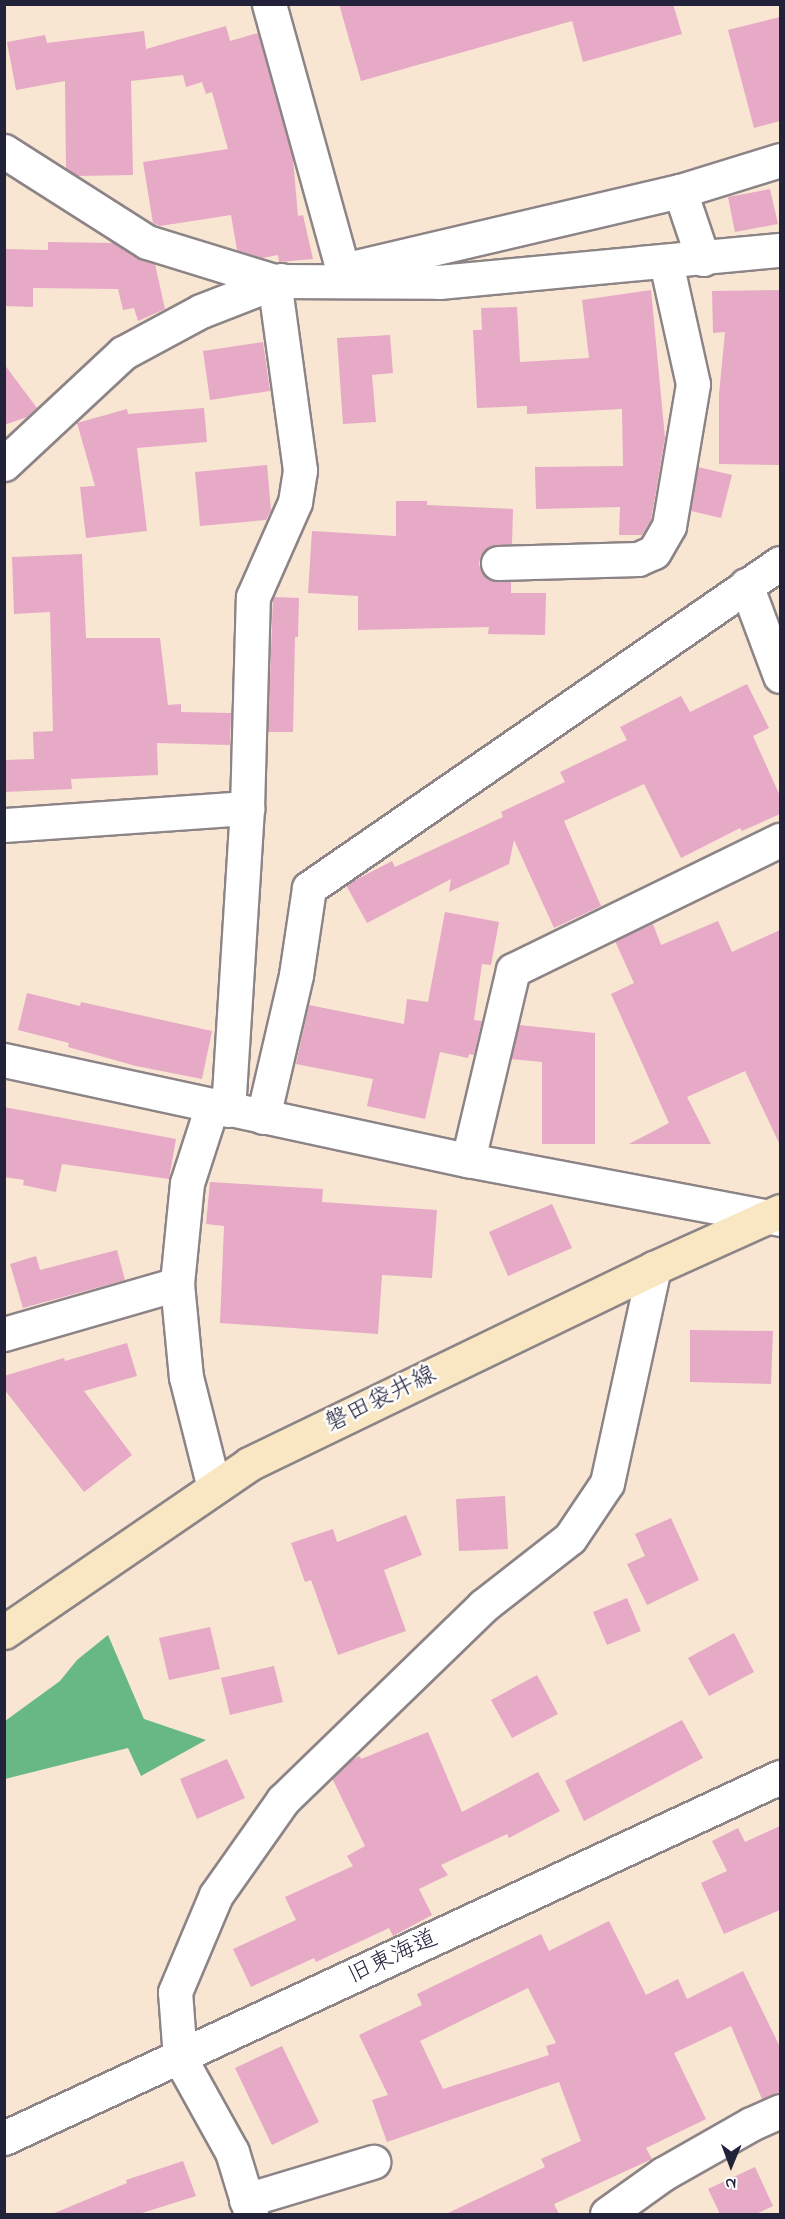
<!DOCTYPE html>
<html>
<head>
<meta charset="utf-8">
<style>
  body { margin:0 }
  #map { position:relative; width:785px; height:2219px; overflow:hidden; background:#f8e6d3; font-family:"Indie Flower","Klee One",sans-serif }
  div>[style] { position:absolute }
  .forest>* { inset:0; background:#67b884 }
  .building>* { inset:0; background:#e6a9c6 }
  .roads { filter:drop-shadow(2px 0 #8d8487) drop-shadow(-2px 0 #8d8487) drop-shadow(0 2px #8d8487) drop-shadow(0 -2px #8d8487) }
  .minor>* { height:33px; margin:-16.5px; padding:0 16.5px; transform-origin:16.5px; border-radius:16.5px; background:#fff }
  .tertiary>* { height:33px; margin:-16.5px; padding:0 16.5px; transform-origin:16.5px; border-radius:16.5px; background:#fff }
  .secondary>* { height:33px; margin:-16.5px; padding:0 16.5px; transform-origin:16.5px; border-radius:16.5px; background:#f9e7c3 }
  span { translate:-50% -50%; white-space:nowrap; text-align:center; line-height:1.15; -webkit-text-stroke:5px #fff; paint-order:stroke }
  .street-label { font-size:24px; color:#22223b }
  .frame { position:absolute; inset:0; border:6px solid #22223b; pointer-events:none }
  .north { position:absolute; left:701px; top:2135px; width:60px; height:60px; -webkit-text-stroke:4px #fff; paint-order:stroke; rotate:181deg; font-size:16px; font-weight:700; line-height:24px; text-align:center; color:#22223b }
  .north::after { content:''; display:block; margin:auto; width:21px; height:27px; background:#22223b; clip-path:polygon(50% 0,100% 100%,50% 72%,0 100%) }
</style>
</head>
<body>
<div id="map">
  <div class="forest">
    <div style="clip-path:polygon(108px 1635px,144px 1719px,206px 1740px,141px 1776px,128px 1748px,5px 1779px,5px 1721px,60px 1681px,77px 1660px)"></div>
  </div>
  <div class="building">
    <div style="clip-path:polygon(339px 4px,673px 4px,682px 34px,583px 62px,572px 21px,361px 81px)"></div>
    <div style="clip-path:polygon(780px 17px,780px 121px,754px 128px,728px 30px)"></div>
    <div style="clip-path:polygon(226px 26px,230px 41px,258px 33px,293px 159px,298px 216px,303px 215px,313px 259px,279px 262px,278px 255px,262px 258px,237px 250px,231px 215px,160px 226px,153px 223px,143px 162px,228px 149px,212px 92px,206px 94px,202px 82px,186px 87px,183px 75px,131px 81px,133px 175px,77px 176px,66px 168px,65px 81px,16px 90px,7px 42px,45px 35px,47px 43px,144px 31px,146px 49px)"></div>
    <div style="clip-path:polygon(770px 189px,778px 224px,735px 232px,728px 197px)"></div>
    <div style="clip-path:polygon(48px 242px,114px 243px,137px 258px,155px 264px,165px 309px,138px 321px,134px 308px,123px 310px,118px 289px,33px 288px,33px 307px,4px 306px,4px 249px,48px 250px)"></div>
    <div style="clip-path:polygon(651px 290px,665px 438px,651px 520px,642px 535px,619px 535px,620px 507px,536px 509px,535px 467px,623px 466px,622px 409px,527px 414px,527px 406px,477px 408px,473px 330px,482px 330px,481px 308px,517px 307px,520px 362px,589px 358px,582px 300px)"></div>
    <div style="clip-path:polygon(780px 290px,780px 465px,719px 464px,719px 394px,725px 332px,713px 333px,712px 291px)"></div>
    <div style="clip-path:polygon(390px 335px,393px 373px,372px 375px,376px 422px,343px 424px,337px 338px)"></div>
    <div style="clip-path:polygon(263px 342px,270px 391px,210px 400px,203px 351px)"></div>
    <div style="clip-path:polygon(4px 364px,37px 408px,27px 417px,4px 425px)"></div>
    <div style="clip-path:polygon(204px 408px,207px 442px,137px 448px,147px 531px,86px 538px,80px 487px,95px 486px,77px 423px,127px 409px,128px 414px)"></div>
    <div style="clip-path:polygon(267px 465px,271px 510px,266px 520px,200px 526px,195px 472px)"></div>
    <div style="clip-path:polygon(698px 467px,732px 475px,721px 518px,691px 511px)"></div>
    <div style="clip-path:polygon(396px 501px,427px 501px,427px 505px,513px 509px,512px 544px,489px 547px,481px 555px,479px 564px,482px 573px,489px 579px,511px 581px,511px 593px,546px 593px,545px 635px,488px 634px,489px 627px,358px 630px,358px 596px,308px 593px,312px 531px,396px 536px)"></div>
    <div style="clip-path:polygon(82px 554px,86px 638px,160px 638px,168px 705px,181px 704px,181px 712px,231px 713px,230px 745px,157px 743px,158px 775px,71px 779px,72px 789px,4px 792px,4px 760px,34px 759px,33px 732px,53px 731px,50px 612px,14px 614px,12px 557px)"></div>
    <div style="clip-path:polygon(273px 597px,299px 598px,298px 637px,295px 637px,293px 732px,268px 732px)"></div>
    <div style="clip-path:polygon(747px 684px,769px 728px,753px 736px,780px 796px,780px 814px,742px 831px,740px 828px,681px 858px,644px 784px,564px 821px,601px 906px,554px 928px,514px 840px,509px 864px,449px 892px,451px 879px,367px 923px,346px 885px,392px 861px,395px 867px,503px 817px,501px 812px,565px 782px,560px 772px,627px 740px,620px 727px,681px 696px,690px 712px)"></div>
    <div style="clip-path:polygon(445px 912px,499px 922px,491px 965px,482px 964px,474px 1020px,482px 1021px,474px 1055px,469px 1054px,468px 1058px,440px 1052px,425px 1119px,367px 1106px,373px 1079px,296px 1064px,309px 1005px,404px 1024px,407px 999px,428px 1002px)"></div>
    <div style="clip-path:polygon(718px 921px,732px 952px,780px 930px,780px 1145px,745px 1071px,687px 1097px,711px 1144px,629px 1144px,669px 1123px,611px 994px,634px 983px,615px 941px,653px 924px,661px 945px)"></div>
    <div style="clip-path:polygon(27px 993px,80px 1006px,81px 1002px,212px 1031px,202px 1079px,136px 1066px,68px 1047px,69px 1043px,18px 1030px)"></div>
    <div style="clip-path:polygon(519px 1025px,595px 1033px,595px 1144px,542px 1144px,542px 1062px,511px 1059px)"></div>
    <div style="clip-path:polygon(4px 1107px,176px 1139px,169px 1179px,62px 1164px,56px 1192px,23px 1185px,24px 1180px,4px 1177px)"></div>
    <div style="clip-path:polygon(210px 1182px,323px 1189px,322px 1202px,437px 1210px,432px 1278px,382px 1275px,378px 1334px,220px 1323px,224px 1226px,206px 1224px)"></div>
    <div style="clip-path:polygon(552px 1204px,572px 1248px,508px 1276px,489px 1232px)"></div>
    <div style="clip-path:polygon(117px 1250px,125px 1280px,23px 1308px,10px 1264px,36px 1256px,40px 1270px)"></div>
    <div style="clip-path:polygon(690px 1330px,773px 1331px,771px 1384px,690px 1382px)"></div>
    <div style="clip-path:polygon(127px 1343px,137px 1376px,84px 1391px,132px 1455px,84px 1492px,4px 1389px,4px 1376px,64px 1358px,65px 1361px)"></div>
    <div style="clip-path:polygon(505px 1496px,508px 1549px,459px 1551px,456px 1499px)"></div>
    <div style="clip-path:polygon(406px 1515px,422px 1555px,384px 1570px,406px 1631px,338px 1655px,311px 1580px,305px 1582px,291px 1543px,333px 1529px,337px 1542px)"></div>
    <div style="clip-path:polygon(671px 1518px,699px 1580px,647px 1605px,627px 1564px,645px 1556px,635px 1534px)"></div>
    <div style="clip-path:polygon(627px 1598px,641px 1631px,607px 1645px,593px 1612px)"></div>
    <div style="clip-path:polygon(210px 1627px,220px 1669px,169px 1680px,159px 1638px)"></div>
    <div style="clip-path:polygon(734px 1633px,754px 1672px,709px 1696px,688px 1658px)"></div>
    <div style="clip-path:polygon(274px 1666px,283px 1702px,230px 1715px,221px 1678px)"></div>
    <div style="clip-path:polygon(537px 1675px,558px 1714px,512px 1738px,491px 1700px)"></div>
    <div style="clip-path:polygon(682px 1720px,703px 1758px,584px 1821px,565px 1781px)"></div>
    <div style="clip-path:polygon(428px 1732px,462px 1812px,538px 1772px,560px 1811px,509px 1838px,507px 1834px,441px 1865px,448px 1875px,419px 1889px,432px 1915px,393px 1936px,389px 1928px,316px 1962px,314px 1958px,251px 1987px,233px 1949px,296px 1920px,285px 1897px,353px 1866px,347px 1856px,365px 1846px,332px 1778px,351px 1760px,360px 1756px,361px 1759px)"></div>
    <div style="clip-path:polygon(227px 1759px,245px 1798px,197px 1819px,180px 1779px)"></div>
    <div style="clip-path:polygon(780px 1826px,780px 1910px,724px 1934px,701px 1883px,727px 1871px,712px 1841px,738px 1828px,745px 1842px)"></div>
    <div style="clip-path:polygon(evenodd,609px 1921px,646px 1995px,678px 1979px,687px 1999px,743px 1971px,780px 2047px,780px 2092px,762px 2099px,731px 2026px,674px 2053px,706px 2119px,646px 2148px,652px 2159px,554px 2204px,559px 2214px,446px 2214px,545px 2167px,541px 2159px,581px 2141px,559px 2082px,387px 2142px,372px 2100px,388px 2095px,359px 2035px,422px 2005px,417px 1994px,541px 1934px,549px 1951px,609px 1921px,528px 1988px,556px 2043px,546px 2046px,549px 2055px,443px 2089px,420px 2041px,528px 1988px)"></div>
    <div style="clip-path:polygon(282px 2046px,319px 2122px,272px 2145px,235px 2068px)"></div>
    <div style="clip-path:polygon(183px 2161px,196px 2196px,139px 2214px,52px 2214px,127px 2183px,126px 2180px)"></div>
    <div style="clip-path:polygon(755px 2167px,773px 2206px,756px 2214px,720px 2214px,708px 2189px)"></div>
  </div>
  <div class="roads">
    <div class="minor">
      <div style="left:269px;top:4px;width:276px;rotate:74.5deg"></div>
      <div style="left:4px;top:151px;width:169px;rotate:32.5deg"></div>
      <div style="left:147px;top:242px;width:133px;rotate:17.1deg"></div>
      <div style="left:274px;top:281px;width:165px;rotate:0.3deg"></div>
      <div style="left:439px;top:282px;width:342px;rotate:-5.4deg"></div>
      <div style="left:703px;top:259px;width:72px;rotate:-108.7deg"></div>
      <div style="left:680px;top:191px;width:105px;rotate:-17.2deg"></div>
      <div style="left:347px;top:269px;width:342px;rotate:-13.2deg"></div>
      <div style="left:4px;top:464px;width:163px;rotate:-43deg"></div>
      <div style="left:123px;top:353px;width:89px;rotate:-28.3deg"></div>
      <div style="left:201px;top:311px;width:86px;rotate:-21.2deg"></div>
      <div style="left:498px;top:563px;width:140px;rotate:-1.6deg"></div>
      <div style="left:638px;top:559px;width:17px;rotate:-24deg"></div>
      <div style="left:654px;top:552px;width:30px;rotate:-60deg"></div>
      <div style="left:669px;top:526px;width:144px;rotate:-80.4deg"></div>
      <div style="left:693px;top:384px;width:125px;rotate:-102.5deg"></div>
      <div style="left:746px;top:585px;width:97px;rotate:69.5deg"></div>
      <div style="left:4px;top:825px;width:244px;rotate:-4deg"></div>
      <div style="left:212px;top:1106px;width:81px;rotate:108deg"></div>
      <div style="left:187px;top:1183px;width:101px;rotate:95.7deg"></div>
      <div style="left:177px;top:1284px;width:93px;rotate:84.5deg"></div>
      <div style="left:186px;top:1377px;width:114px;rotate:75.8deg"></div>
      <div style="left:228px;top:1110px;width:303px;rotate:-86.4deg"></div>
      <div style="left:247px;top:808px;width:211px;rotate:-88.4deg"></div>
      <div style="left:253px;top:597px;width:104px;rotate:-66.1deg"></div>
      <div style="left:295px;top:502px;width:32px;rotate:-81deg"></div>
      <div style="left:300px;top:470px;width:191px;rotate:-97.8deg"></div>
      <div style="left:263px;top:1117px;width:146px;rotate:-76.9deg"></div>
      <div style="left:296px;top:975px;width:88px;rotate:-81.5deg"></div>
      <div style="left:309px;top:888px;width:572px;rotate:-34.61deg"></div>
      <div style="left:468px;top:1160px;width:195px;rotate:-76.7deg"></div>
      <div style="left:513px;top:970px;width:297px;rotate:-26deg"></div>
      <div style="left:4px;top:1334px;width:180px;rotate:-16.1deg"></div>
      <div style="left:4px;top:2138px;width:856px;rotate:-24.95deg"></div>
      <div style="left:246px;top:2200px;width:133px;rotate:-16.7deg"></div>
      <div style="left:251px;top:2214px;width:65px;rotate:-107deg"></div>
      <div style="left:232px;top:2152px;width:107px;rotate:-119deg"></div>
      <div style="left:180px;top:2058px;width:66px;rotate:-94.3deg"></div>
      <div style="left:175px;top:1992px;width:105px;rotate:-67.1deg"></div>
      <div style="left:216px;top:1895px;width:116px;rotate:-54.8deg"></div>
      <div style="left:283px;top:1800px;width:279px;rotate:-44.1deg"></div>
      <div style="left:483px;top:1606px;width:110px;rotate:-38deg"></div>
      <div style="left:570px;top:1538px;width:66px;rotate:-56.1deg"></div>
      <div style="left:607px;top:1483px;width:220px;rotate:-77.7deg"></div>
      <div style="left:607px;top:2214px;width:69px;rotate:-35.5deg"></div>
      <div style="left:663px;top:2174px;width:101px;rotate:-29.6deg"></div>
      <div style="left:751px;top:2124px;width:32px;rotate:-24deg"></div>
    </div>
    <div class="tertiary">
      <div style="left:4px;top:1060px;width:475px;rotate:12.2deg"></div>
      <div style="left:468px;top:1160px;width:318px;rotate:10.7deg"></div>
    </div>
    <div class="secondary">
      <div style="left:4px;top:1632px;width:297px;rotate:-34.4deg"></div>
      <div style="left:249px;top:1464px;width:450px;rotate:-25.8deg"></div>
      <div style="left:654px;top:1268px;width:138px;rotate:-24.3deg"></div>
    </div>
  </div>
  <div class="street-label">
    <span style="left:381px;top:1400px;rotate:-26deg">磐田袋井線</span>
    <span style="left:393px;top:1958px;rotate:-25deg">旧東海道</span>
  </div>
  <div class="frame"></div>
  <div class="north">N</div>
</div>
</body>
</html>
